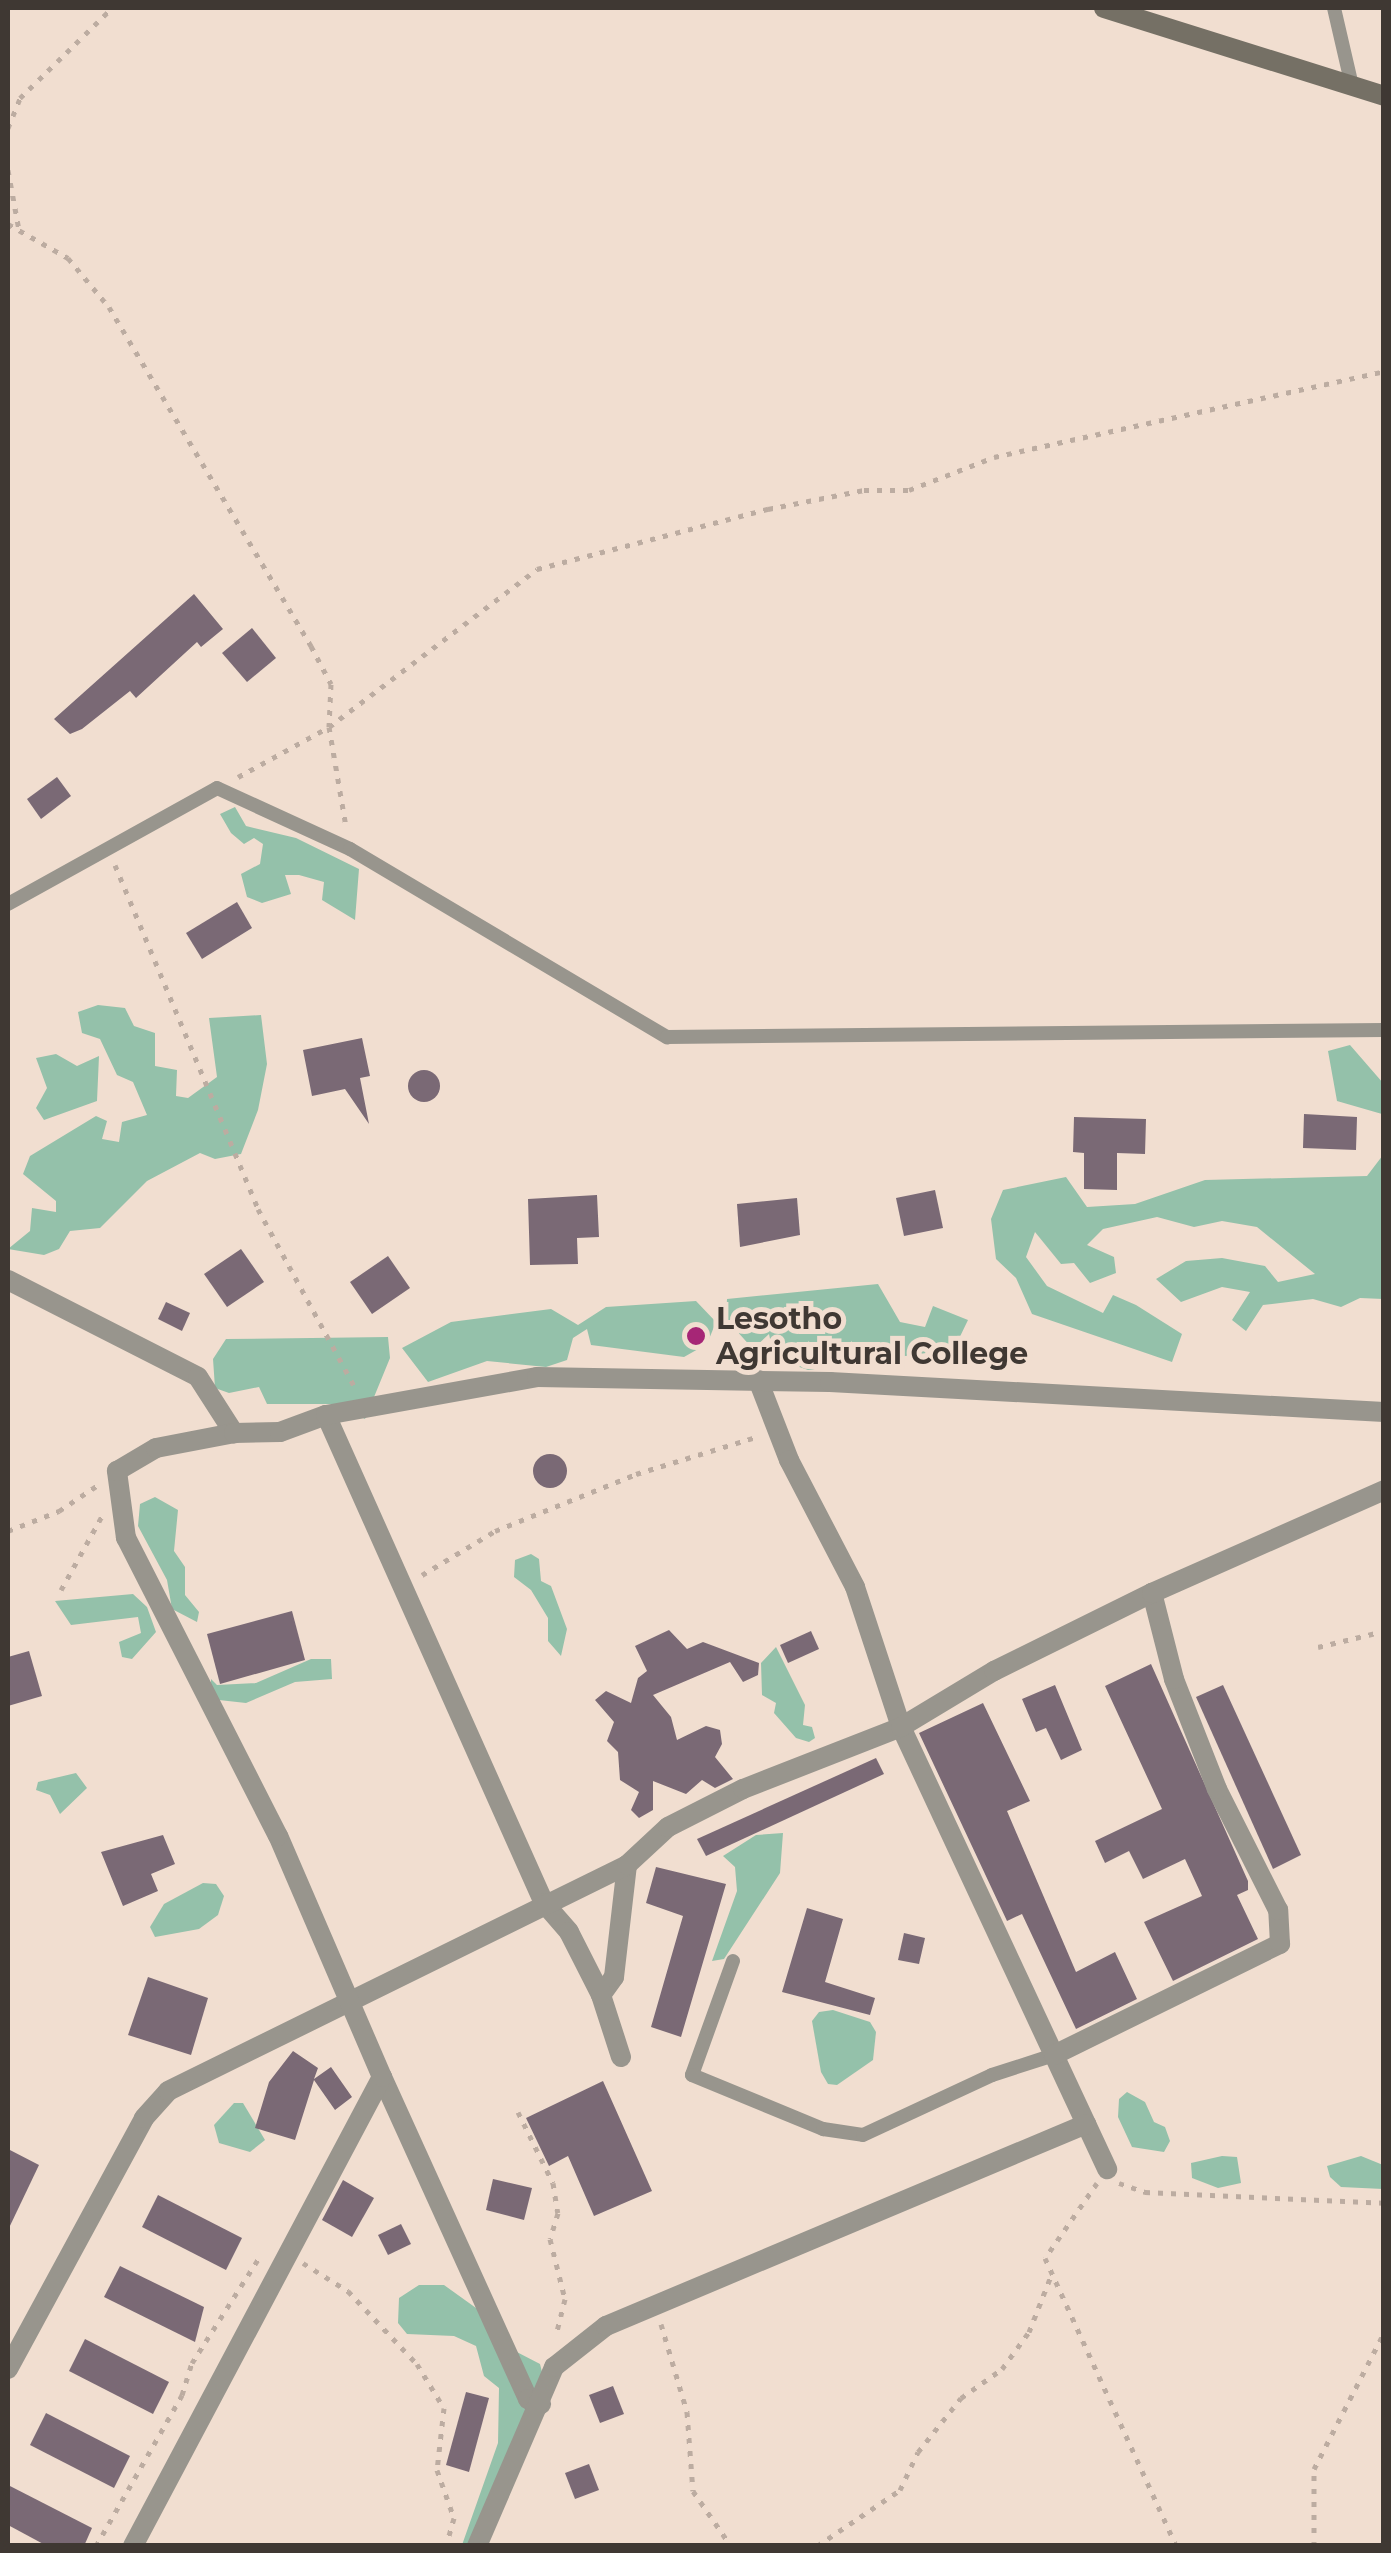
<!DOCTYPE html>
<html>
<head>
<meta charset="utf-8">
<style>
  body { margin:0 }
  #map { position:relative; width:1391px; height:2553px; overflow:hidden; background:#f1ded0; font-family:Montserrat,sans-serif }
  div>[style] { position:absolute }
  .forest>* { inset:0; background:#94c1aa }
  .building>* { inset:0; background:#7a6975 }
  .round { border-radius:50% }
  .path>* { height:5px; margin-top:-2.5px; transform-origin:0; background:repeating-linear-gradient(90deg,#bcaca1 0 5px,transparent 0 13px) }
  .lane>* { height:14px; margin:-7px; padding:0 7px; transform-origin:7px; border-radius:7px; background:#98958d }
  .street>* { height:20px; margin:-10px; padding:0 10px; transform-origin:10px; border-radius:10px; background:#98958d }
  .secondary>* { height:20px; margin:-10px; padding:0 10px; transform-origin:10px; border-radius:10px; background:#757065 }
  .dots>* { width:28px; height:28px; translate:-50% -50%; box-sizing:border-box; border:5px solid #f1ded0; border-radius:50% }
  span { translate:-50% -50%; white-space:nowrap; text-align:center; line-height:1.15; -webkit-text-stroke:10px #f1ded0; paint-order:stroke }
  .poi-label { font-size:30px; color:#3f3833; font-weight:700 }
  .left { translate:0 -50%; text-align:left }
  .frame { position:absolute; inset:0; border:10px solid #3f3833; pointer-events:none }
</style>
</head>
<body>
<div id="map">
  <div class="forest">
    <div style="clip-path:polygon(235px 807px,246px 826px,296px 838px,359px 869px,355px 920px,322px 900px,324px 882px,299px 875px,285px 875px,291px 894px,262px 903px,247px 897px,241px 874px,260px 864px,263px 844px,254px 838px,244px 844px,231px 833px,220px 814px)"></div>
    <div style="clip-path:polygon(98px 1005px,125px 1008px,134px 1026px,155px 1033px,155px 1066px,177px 1070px,176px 1096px,188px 1098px,217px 1077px,209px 1018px,261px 1015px,267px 1064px,258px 1110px,241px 1154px,215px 1159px,200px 1153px,147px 1181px,100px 1228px,70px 1231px,59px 1249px,44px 1255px,8px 1249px,30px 1231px,32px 1208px,56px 1212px,56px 1201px,23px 1174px,30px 1156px,96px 1116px,107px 1121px,102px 1139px,119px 1142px,122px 1122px,147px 1115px,133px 1082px,117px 1075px,100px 1039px,82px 1033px,78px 1012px)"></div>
    <div style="clip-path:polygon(1350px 1045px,1383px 1083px,1383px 1122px,1382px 1114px,1337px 1101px,1328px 1051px)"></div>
    <div style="clip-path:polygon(56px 1054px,77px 1066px,99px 1056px,97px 1101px,44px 1120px,36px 1108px,47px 1088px,36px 1058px)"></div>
    <div style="clip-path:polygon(1383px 1155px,1383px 1299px,1360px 1298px,1341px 1307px,1313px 1299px,1263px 1305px,1246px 1331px,1232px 1320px,1250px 1292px,1222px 1287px,1181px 1302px,1156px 1279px,1186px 1261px,1222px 1258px,1265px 1266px,1278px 1282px,1315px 1274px,1257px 1227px,1222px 1221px,1194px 1227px,1157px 1217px,1103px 1229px,1087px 1245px,1114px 1257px,1116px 1273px,1090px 1283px,1074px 1263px,1061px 1264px,1035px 1232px,1026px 1257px,1047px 1286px,1103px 1313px,1113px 1295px,1136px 1305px,1182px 1334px,1172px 1362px,1032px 1314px,1016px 1278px,996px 1259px,991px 1219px,1003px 1190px,1066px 1177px,1087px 1207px,1135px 1204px,1205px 1180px,1367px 1176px)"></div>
    <div style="clip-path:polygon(878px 1284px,900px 1322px,925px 1327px,933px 1306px,968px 1320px,954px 1349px,808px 1370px,774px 1358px,769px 1334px,753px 1349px,726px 1319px,727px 1299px)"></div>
    <div style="clip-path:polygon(696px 1301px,716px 1322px,707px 1344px,684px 1357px,591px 1345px,587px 1329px,573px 1338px,567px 1360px,546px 1367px,487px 1361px,428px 1382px,402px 1348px,451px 1322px,551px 1309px,578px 1325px,606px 1307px)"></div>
    <div style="clip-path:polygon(388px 1337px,390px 1358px,365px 1419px,337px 1404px,267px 1404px,259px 1387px,229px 1393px,215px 1388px,213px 1359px,226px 1339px)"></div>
    <div style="clip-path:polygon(155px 1497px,178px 1510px,174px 1551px,185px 1567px,185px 1595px,199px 1612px,197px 1622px,172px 1609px,167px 1580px,138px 1526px,140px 1504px)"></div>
    <div style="clip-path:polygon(531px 1554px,539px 1559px,541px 1581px,551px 1586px,567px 1629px,561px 1656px,548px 1641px,548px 1618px,531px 1590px,514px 1577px,515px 1560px)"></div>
    <div style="clip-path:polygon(133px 1594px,147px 1607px,156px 1632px,132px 1659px,122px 1657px,119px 1642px,141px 1633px,138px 1617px,71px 1625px,55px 1601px)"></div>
    <div style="clip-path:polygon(776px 1647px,805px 1705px,803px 1725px,812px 1727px,815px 1738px,809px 1742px,796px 1738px,774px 1713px,776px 1703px,762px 1695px,761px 1663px)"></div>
    <div style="clip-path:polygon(311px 1659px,331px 1659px,332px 1679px,295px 1682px,246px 1703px,219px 1700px,211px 1691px,211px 1679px,217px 1685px,256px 1683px)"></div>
    <div style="clip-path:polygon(76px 1773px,87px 1788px,60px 1814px,50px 1795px,36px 1790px,38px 1782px)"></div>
    <div style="clip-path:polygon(783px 1833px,780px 1873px,724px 1959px,712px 1961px,737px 1891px,735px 1867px,723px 1856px,756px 1835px)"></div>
    <div style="clip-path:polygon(203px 1883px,216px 1884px,224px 1896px,218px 1915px,199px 1929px,155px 1937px,150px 1927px,164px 1904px)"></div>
    <div style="clip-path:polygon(833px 2010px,870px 2022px,876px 2032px,873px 2060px,837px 2085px,828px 2084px,821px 2072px,812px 2021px,819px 2012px)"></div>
    <div style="clip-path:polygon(1127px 2092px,1145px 2102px,1154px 2122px,1165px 2127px,1170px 2141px,1164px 2152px,1132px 2147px,1118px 2117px,1119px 2099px)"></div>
    <div style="clip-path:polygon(234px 2103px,243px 2103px,265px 2140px,250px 2152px,219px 2143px,214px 2125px)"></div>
    <div style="clip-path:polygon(1222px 2156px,1237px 2157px,1241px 2183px,1218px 2188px,1192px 2178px,1191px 2163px)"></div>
    <div style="clip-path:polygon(1361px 2156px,1383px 2165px,1383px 2189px,1341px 2187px,1330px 2177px,1327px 2166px)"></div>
    <div style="clip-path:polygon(419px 2285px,444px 2285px,483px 2313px,511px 2349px,540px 2364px,544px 2380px,474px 2545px,462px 2545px,498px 2443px,499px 2388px,484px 2376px,476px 2346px,454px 2336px,407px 2334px,398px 2323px,399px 2298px)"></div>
  </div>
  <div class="building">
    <div style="clip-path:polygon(194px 594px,223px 629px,201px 647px,197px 642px,136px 698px,130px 691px,82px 729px,70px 734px,54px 719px)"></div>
    <div style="clip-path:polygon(252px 628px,276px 658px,247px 682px,222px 653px)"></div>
    <div style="clip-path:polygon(57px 777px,71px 796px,41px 819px,27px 799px)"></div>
    <div style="clip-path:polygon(237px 902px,252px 928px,202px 959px,186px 933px)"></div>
    <div style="clip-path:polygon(362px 1038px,370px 1076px,360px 1078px,369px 1124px,345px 1089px,312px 1096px,303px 1050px)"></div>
    <div class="round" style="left:408px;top:1070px;width:32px;height:32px"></div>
    <div style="clip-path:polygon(1304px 1114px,1357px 1117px,1356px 1150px,1303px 1148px)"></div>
    <div style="clip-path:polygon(1074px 1117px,1146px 1119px,1145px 1154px,1117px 1153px,1117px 1190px,1084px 1189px,1084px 1153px,1073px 1152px)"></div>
    <div style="clip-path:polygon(935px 1190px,943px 1228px,904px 1236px,896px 1198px)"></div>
    <div style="clip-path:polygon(597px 1195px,599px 1237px,577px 1238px,578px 1264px,530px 1265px,528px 1199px)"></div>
    <div style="clip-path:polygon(797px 1198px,800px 1235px,740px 1247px,737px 1204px)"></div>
    <div style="clip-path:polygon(241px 1249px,264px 1282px,227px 1307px,204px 1274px)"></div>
    <div style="clip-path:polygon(388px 1256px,410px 1288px,372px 1314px,350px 1282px)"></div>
    <div style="clip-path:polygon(166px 1302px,190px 1313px,182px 1331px,158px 1319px)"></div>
    <div class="round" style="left:533px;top:1454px;width:34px;height:34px"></div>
    <div style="clip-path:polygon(292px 1611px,305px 1660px,220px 1684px,207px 1634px)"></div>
    <div style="clip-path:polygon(669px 1630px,687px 1649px,703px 1642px,759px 1663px,758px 1675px,743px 1682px,730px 1662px,653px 1695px,671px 1717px,677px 1740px,706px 1726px,720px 1730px,722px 1744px,715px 1757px,733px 1779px,715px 1788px,702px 1780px,686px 1794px,653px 1781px,653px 1810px,639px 1818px,631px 1810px,639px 1792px,620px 1780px,618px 1752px,607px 1741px,614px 1722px,595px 1700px,606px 1691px,631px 1703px,638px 1678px,647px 1671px,635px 1646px)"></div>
    <div style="clip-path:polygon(811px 1631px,819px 1649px,788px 1663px,780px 1645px)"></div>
    <div style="clip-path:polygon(29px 1651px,42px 1696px,8px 1706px,8px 1657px)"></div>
    <div style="clip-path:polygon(1151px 1664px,1248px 1881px,1248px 1890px,1237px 1895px,1258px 1939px,1173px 1981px,1144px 1922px,1202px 1896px,1185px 1859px,1143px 1879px,1129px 1851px,1105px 1863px,1095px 1841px,1162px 1809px,1105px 1686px)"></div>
    <div style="clip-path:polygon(1055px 1685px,1082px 1750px,1061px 1760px,1046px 1728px,1036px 1732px,1022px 1699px)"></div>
    <div style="clip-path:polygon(1223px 1685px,1301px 1855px,1273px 1869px,1196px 1697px)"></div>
    <div style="clip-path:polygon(983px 1703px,1030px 1801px,1007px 1811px,1076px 1972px,1115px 1952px,1137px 1999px,1076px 2029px,1022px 1914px,1007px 1921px,919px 1733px)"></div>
    <div style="clip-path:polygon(876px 1758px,884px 1774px,706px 1856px,697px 1839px)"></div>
    <div style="clip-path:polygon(163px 1835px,175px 1864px,151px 1874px,158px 1891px,123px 1906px,101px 1852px)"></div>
    <div style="clip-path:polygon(656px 1867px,726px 1884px,681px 2037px,651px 2027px,683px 1916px,646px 1903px)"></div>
    <div style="clip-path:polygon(807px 1908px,843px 1919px,825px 1982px,875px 1998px,870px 2015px,782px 1992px)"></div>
    <div style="clip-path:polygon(904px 1933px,925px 1938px,919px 1964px,898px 1960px)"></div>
    <div style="clip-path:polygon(148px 1977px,208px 1998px,191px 2055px,128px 2035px)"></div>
    <div style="clip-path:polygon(293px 2051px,318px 2068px,314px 2079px,331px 2067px,352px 2097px,335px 2110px,314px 2080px,295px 2140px,255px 2128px,269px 2082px)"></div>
    <div style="clip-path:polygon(603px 2081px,652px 2191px,594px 2216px,568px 2156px,549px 2166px,526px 2118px)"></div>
    <div style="clip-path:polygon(8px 2149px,39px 2165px,8px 2230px)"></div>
    <div style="clip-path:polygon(493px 2179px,532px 2188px,524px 2220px,486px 2210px)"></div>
    <div style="clip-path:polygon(343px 2180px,374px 2198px,352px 2237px,322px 2220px)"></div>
    <div style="clip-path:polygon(158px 2195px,242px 2238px,226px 2270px,142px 2227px)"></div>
    <div style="clip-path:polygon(401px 2224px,411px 2244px,388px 2255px,378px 2235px)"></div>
    <div style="clip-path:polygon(120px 2266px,204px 2307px,195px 2342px,104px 2297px)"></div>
    <div style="clip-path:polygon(85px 2339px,169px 2382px,153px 2414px,69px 2371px)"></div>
    <div style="clip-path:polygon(613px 2386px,624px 2414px,600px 2423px,589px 2395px)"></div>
    <div style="clip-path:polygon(466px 2392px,489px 2398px,469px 2472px,446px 2465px)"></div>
    <div style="clip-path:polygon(46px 2413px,130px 2456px,114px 2488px,30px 2445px)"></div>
    <div style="clip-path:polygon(589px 2464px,599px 2490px,575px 2499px,565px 2473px)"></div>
    <div style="clip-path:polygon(8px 2485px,92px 2528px,84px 2546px,47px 2546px,8px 2525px)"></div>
  </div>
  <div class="path">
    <div style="left:8px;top:128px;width:32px;rotate:-68deg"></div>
    <div style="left:20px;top:98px;width:129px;rotate:-44.4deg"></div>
    <div style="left:8px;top:170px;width:61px;rotate:79.6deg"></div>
    <div style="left:8px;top:224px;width:69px;rotate:29.5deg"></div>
    <div style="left:68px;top:258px;width:64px;rotate:50.1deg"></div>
    <div style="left:109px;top:307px;width:395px;rotate:59.2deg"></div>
    <div style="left:311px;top:646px;width:43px;rotate:62.2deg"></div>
    <div style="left:331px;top:684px;width:43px;rotate:92.7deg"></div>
    <div style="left:329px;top:727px;width:100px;rotate:80.3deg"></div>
    <div style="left:238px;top:777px;width:104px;rotate:-28.8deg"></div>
    <div style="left:329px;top:727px;width:261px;rotate:-37.2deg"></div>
    <div style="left:537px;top:569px;width:239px;rotate:-14.6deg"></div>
    <div style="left:768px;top:509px;width:98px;rotate:-11.2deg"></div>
    <div style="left:864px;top:490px;width:45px"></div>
    <div style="left:909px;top:490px;width:91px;rotate:-21.2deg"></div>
    <div style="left:994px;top:457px;width:399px;rotate:-12.4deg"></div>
    <div style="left:115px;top:865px;width:373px;rotate:67.4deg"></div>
    <div style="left:258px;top:1209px;width:207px;rotate:61.5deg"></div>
    <div style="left:8px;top:1531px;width:55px;rotate:-21.4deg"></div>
    <div style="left:59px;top:1511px;width:47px;rotate:-33.7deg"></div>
    <div style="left:422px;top:1575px;width:85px;rotate:-31.1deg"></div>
    <div style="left:495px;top:1531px;width:152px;rotate:-22deg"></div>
    <div style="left:636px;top:1474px;width:126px;rotate:-17.1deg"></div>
    <div style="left:61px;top:1590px;width:85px;rotate:-61deg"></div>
    <div style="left:1318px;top:1647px;width:68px;rotate:-13.6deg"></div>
    <div style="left:518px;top:2112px;width:79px;rotate:63.8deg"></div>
    <div style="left:553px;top:2183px;width:30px;rotate:81deg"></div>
    <div style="left:558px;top:2213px;width:27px;rotate:107deg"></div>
    <div style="left:550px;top:2239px;width:62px;rotate:76deg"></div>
    <div style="left:565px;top:2299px;width:38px;rotate:104deg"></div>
    <div style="left:1097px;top:2183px;width:91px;rotate:124.7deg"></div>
    <div style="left:1045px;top:2258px;width:316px;rotate:65.5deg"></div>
    <div style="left:1119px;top:2183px;width:28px;rotate:19deg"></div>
    <div style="left:1145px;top:2192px;width:239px;rotate:2.6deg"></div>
    <div style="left:303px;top:2263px;width:53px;rotate:31.9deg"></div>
    <div style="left:348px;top:2291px;width:100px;rotate:46.6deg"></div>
    <div style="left:417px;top:2364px;width:52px;rotate:58.5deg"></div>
    <div style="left:444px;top:2408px;width:62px;rotate:96.4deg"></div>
    <div style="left:437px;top:2470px;width:51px;rotate:70.5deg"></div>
    <div style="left:454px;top:2518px;width:29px;rotate:106deg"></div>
    <div style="left:661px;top:2324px;width:92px;rotate:73.5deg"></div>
    <div style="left:687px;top:2412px;width:79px;rotate:85.7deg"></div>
    <div style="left:693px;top:2491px;width:67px;rotate:55.4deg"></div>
    <div style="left:96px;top:2546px;width:174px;rotate:-60.3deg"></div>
    <div style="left:182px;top:2395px;width:34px;rotate:-73deg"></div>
    <div style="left:192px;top:2363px;width:125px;rotate:-57.5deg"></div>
    <div style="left:817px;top:2546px;width:100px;rotate:-34deg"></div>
    <div style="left:900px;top:2490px;width:42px;rotate:-64.7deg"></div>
    <div style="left:918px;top:2452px;width:69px;rotate:-51.5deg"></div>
    <div style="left:961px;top:2398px;width:50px;rotate:-35.3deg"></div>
    <div style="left:1002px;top:2369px;width:46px;rotate:-53.9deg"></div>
    <div style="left:1029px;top:2332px;width:60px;rotate:-68.6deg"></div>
    <div style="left:1314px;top:2546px;width:77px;rotate:-90deg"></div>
    <div style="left:1314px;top:2469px;width:153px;rotate:-62.8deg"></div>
  </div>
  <div class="lane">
    <div style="left:1334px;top:8px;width:80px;rotate:77deg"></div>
    <div style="left:8px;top:904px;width:239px;rotate:-29deg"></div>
    <div style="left:217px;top:788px;width:146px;rotate:24.6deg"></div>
    <div style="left:350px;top:849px;width:369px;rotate:30.7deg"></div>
    <div style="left:667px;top:1037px;width:717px;rotate:-0.56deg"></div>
    <div style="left:733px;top:1961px;width:121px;rotate:109.8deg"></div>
    <div style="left:692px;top:2075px;width:142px;rotate:22.4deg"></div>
    <div style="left:823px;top:2129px;width:40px;rotate:8.5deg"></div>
    <div style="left:863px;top:2135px;width:142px;rotate:-24.9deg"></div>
    <div style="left:992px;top:2075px;width:65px;rotate:-17.9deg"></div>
  </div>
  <div class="street">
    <div style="left:8px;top:1280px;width:213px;rotate:27deg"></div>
    <div style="left:198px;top:1377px;width:67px;rotate:57.3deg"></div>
    <div style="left:758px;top:1380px;width:86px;rotate:68.8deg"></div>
    <div style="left:789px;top:1460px;width:143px;rotate:62.5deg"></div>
    <div style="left:855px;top:1587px;width:147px;rotate:71.8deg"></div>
    <div style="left:901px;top:1727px;width:488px;rotate:65deg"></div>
    <div style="left:326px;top:1415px;width:534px;rotate:65.93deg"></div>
    <div style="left:544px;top:1903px;width:38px;rotate:49deg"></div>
    <div style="left:569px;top:1932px;width:71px;rotate:63.1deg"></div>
    <div style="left:1054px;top:2055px;width:252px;rotate:-26.2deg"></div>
    <div style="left:1280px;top:1944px;width:34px;rotate:-93deg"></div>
    <div style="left:1278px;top:1910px;width:136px;rotate:-116.8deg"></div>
    <div style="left:1217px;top:1789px;width:118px;rotate:-111.4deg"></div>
    <div style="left:1174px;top:1679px;width:89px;rotate:-104.3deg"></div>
    <div style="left:621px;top:2057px;width:65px;rotate:-107.9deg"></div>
    <div style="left:601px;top:1995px;width:22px;rotate:-54deg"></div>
    <div style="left:614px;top:1977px;width:113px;rotate:-83.4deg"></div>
    <div style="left:382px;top:2077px;width:354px;rotate:65.6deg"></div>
    <div style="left:528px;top:2399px;width:14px;rotate:21deg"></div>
    <div style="left:8px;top:2369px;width:285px;rotate:-61.5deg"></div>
    <div style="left:144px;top:2118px;width:36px;rotate:-48deg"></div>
    <div style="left:168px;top:2091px;width:512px;rotate:-26.21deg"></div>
    <div style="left:627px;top:1865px;width:56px;rotate:-42.8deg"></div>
    <div style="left:668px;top:1827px;width:84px;rotate:-26.9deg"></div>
    <div style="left:743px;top:1789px;width:170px;rotate:-21.4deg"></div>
    <div style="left:901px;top:1727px;width:109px;rotate:-31.1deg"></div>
    <div style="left:994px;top:1671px;width:176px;rotate:-26.3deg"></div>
    <div style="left:1152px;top:1593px;width:254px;rotate:-23.9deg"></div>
    <div style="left:133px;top:2546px;width:531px;rotate:-62.04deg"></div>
    <div style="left:382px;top:2077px;width:262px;rotate:-113.3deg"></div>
    <div style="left:278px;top:1836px;width:335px;rotate:-117deg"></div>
    <div style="left:126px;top:1538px;width:68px;rotate:-97.7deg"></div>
    <div style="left:117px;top:1471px;width:45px;rotate:-30.5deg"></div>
    <div style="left:156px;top:1448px;width:79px;rotate:-10.9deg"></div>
    <div style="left:234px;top:1433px;width:46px;rotate:-1.2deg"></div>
    <div style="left:280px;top:1432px;width:49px;rotate:-20.3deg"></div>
    <div style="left:326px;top:1415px;width:214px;rotate:-10.2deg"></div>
    <div style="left:537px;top:1377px;width:293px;rotate:1deg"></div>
    <div style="left:830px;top:1382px;width:555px;rotate:3.1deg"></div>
    <div style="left:477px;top:2546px;width:195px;rotate:-66.7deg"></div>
    <div style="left:554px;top:2367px;width:66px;rotate:-38.3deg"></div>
    <div style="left:606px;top:2326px;width:521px;rotate:-22.82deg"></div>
  </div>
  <div class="secondary">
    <div style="left:1104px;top:8px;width:294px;rotate:17.4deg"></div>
  </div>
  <div class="dots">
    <div style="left:696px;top:1336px;background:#a62676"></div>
  </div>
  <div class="poi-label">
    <span class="left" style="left:716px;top:1336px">Lesotho<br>Agricultural College</span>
  </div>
  <div class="frame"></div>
</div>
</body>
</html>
